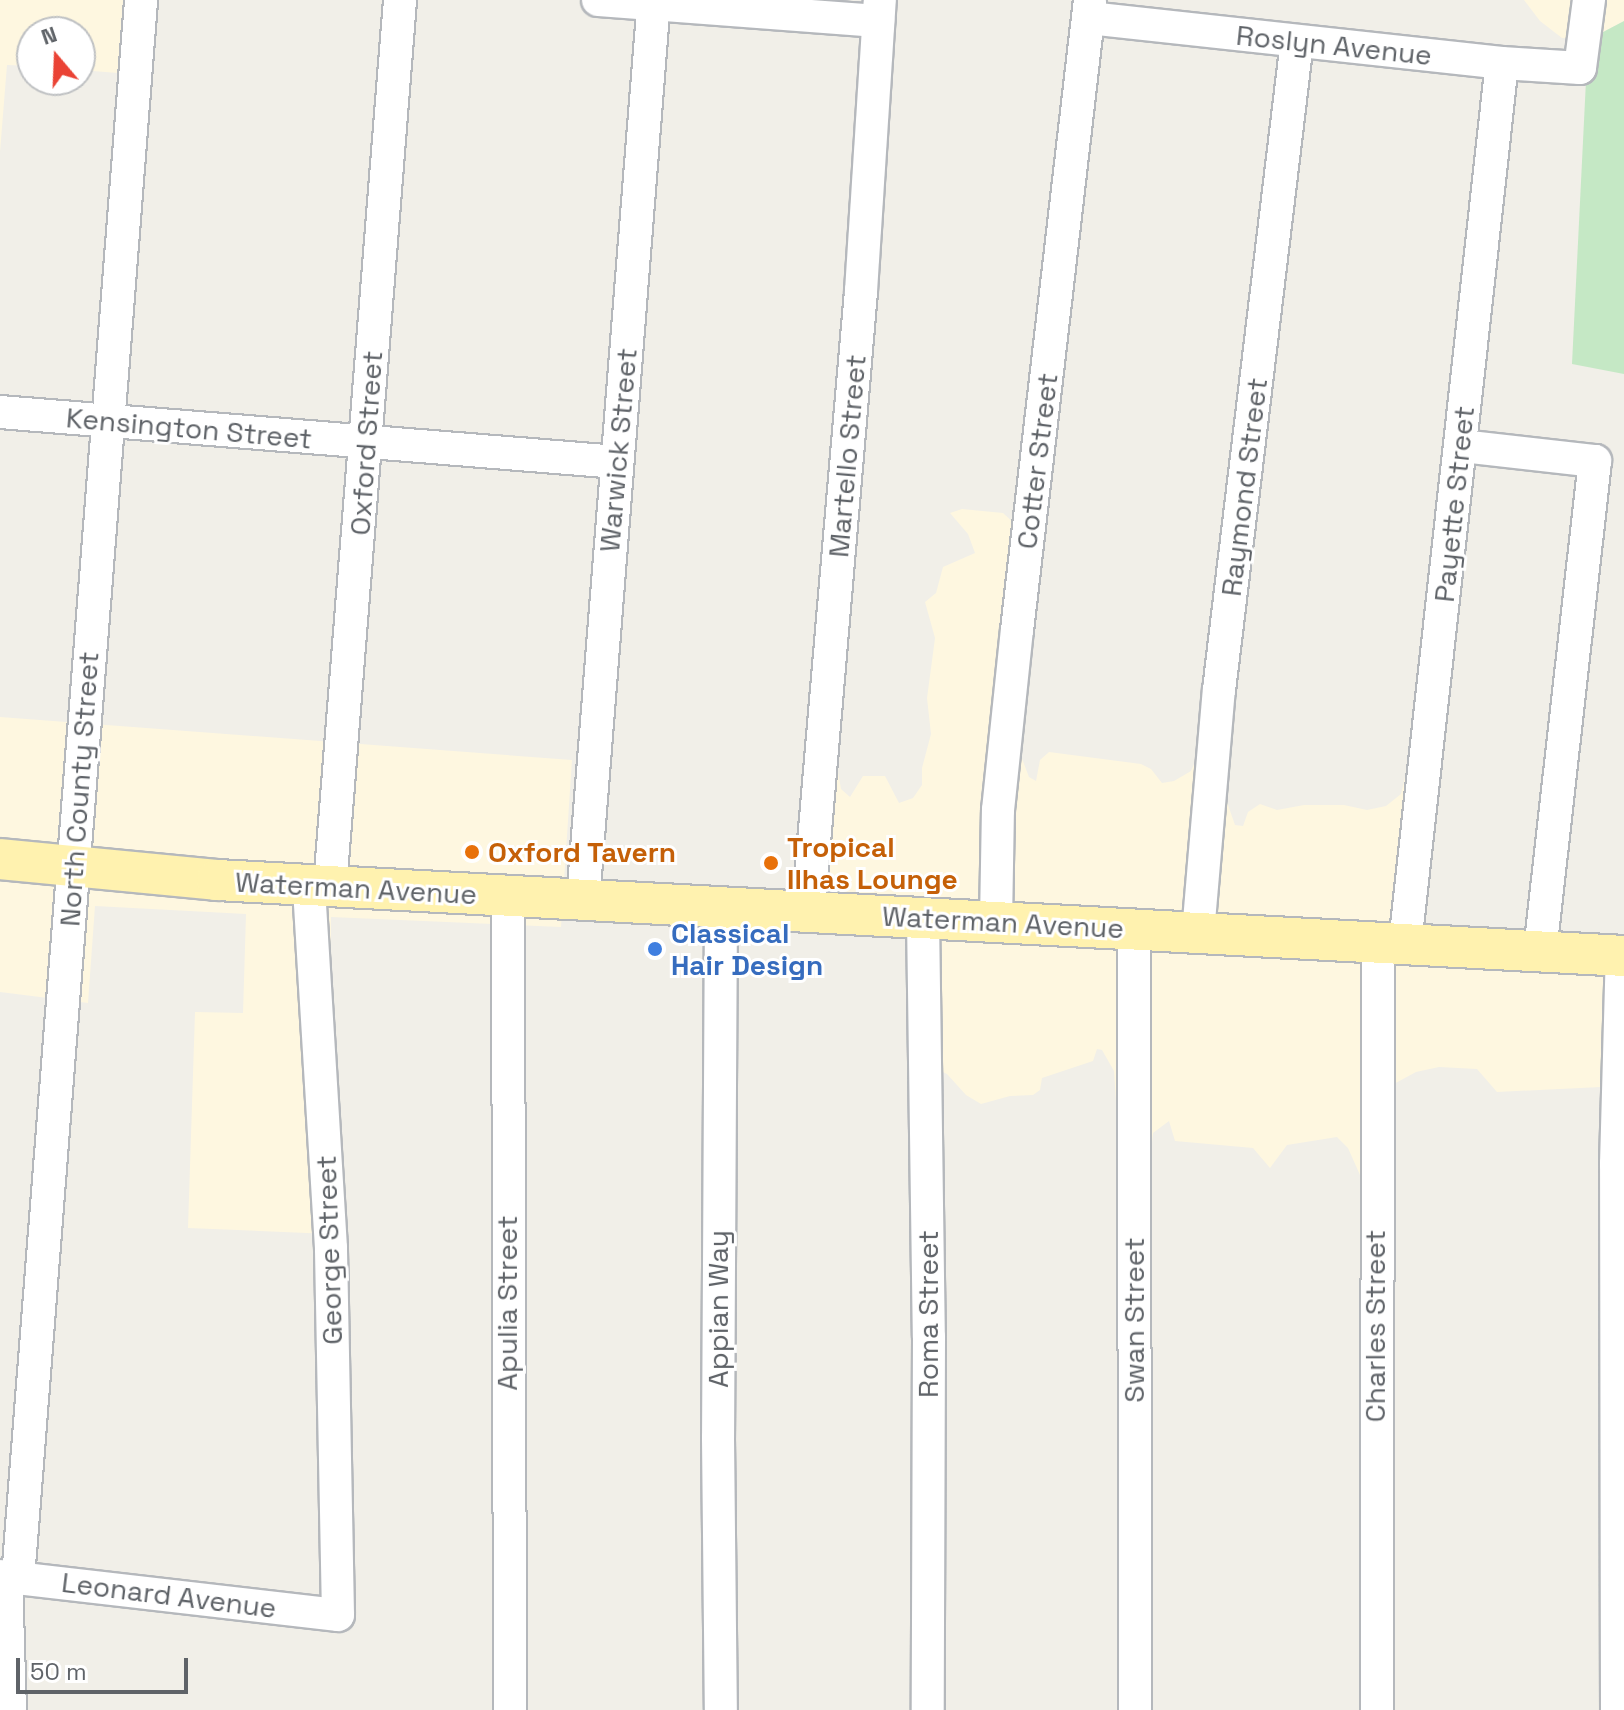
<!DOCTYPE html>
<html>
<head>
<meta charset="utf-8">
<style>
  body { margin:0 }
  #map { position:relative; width:1624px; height:1710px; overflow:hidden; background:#f1efe8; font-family:"Space Grotesk",sans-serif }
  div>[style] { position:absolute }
  .commercial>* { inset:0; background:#fef7e0 }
  .green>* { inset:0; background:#c5e8c5 }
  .roads { filter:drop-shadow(2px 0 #b5b8bc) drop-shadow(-2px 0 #b5b8bc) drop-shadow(0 2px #b5b8bc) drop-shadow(0 -2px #b5b8bc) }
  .minor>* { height:32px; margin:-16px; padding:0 16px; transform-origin:16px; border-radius:16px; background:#fff }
  .major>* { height:40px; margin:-20px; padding:0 20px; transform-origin:20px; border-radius:20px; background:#fff2af }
  .dots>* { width:22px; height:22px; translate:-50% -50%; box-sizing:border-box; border:4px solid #fff; border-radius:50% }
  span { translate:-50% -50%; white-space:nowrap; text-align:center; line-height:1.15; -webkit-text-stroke:6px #fff; paint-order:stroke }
  .street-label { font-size:28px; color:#5f6368 }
  .food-label { font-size:28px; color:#c56008; font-weight:700 }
  .left { translate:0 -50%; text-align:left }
  .shop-label { font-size:28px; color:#366cbe; font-weight:700 }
  .north { position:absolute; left:16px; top:16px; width:80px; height:80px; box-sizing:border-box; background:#fff; border:2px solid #bfc1c3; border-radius:50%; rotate:341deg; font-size:22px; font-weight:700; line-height:32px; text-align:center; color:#5f6368 }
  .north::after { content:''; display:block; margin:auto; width:28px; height:36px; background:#ea4335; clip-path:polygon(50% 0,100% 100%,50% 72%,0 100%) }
  .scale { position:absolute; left:16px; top:1658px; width:172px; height:36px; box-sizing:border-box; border:4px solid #5f6368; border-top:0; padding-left:10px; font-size:24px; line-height:28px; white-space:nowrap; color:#5f6368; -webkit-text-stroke:6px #fff; paint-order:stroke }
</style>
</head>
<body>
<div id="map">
  <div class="commercial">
    <div style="clip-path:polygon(0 0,123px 0,118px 73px,80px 70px,80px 32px,32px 32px,32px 66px,7px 65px,0 152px)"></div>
    <div style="clip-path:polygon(1524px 0,1624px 0,1624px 21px,1588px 40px,1562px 38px,1540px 21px)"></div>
    <div style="clip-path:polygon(962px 509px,1003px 513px,1026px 534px,1006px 720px,1024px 713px,1021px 756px,1029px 777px,1036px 781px,1040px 760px,1049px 752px,1141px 764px,1151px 769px,1162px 783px,1174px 781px,1191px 771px,1199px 752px,1227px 768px,1227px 802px,1235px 825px,1243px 826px,1248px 812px,1260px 804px,1277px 810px,1304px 805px,1344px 805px,1367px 810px,1386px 806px,1401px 794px,1405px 777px,1419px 785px,1405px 936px,1617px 957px,1615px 1090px,1601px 1087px,1497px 1092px,1477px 1069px,1439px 1067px,1416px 1072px,1392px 1085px,1374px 1168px,1360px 1175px,1348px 1148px,1337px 1137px,1287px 1145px,1270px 1168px,1253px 1148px,1175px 1141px,1169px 1121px,1153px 1133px,1148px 1179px,1131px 1099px,1116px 1101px,1114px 1071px,1102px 1050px,1097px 1049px,1093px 1061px,1042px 1078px,1040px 1090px,1033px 1095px,1010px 1096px,981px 1104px,966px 1095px,947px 1074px,923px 1063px,920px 923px,807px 890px,821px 744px,840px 736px,838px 772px,841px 789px,850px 797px,863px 776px,885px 776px,899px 803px,913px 798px,922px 785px,922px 768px,931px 734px,927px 698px,935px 638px,925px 602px,936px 593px,943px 567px,975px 553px,968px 534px,950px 513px)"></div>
    <div style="clip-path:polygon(0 717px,572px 760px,561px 927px,331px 917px,330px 1234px,188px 1228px,195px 1012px,243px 1013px,246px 914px,95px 906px,88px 1003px,0 992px)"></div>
  </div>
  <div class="green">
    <div style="clip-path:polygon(1624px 21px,1624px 374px,1572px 364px,1588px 40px)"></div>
  </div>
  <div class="roads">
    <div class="minor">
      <div style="left:598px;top:0;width:281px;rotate:4.3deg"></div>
      <div style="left:1089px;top:18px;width:415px;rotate:6.2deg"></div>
      <div style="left:1502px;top:63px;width:78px;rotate:3.7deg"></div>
      <div style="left:1580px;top:68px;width:69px;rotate:-82.5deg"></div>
      <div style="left:0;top:412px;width:619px;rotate:4.63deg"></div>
      <div style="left:1461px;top:446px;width:135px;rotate:6.4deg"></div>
      <div style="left:1595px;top:461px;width:493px;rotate:96.4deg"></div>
      <div style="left:330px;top:886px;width:889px;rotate:-85.48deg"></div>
      <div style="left:508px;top:896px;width:814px;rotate:89.86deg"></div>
      <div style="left:583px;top:900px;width:903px;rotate:-85.49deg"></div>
      <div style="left:721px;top:907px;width:531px;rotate:90.32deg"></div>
      <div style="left:718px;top:1438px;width:272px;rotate:89.4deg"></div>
      <div style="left:808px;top:912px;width:623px;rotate:-85.12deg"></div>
      <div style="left:861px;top:291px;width:292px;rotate:-86.3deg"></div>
      <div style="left:923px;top:918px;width:419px;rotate:89.2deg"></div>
      <div style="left:929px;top:1337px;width:373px;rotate:90.2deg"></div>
      <div style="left:996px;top:922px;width:112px;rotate:-89deg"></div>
      <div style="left:998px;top:810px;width:181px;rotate:-84deg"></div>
      <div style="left:1017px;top:630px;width:634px;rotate:-83.39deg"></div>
      <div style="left:1134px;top:929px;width:781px;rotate:89.93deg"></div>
      <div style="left:1198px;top:933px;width:244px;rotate:-85.1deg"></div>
      <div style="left:1219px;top:690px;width:653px;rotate:-83.14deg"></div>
      <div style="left:1405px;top:944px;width:886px;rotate:-83.72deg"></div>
      <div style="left:0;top:1576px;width:340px;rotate:6.6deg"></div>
      <div style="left:338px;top:1615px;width:367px;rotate:-91.1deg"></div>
      <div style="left:331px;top:1248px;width:364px;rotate:-93.5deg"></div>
      <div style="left:6px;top:1577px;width:133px;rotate:88.3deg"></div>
      <div style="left:18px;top:1578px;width:1583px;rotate:-85.54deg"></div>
      <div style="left:1377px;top:1710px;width:768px;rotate:-89.93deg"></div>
      <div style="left:1617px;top:1710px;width:546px;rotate:-90.1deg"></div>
      <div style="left:1616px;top:1164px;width:209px;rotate:-88.4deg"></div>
    </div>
    <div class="major">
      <div style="left:0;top:859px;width:218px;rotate:5.5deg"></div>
      <div style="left:217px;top:880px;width:1409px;rotate:3.09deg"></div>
    </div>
  </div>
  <div class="dots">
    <div style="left:472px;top:852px;background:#e8710a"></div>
    <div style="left:771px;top:863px;background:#e8710a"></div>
    <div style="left:655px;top:949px;background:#3f7fe0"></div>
  </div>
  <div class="street-label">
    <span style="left:1334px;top:45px;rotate:6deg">Roslyn Avenue</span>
    <span style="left:189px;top:428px;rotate:5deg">Kensington Street</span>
    <span style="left:366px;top:443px;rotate:-86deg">Oxford Street</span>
    <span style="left:618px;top:450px;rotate:-85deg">Warwick Street</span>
    <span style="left:847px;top:456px;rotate:-85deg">Martello Street</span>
    <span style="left:1037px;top:461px;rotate:-83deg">Cotter Street</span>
    <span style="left:1244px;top:487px;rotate:-83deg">Raymond Street</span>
    <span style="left:1454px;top:504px;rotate:-84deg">Payette Street</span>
    <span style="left:79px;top:789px;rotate:-86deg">North County Street</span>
    <span style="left:356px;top:888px;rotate:3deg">Waterman Avenue</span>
    <span style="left:1003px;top:922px;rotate:3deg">Waterman Avenue</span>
    <span style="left:329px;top:1250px;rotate:-92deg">George Street</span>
    <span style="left:507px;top:1303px;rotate:-90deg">Apulia Street</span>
    <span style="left:718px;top:1309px;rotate:-90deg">Appian Way</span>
    <span style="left:928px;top:1314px;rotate:-90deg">Roma Street</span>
    <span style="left:1134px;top:1320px;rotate:-90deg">Swan Street</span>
    <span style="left:1375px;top:1326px;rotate:-90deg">Charles Street</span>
    <span style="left:169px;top:1595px;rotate:7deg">Leonard Avenue</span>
  </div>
  <div class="food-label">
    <span class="left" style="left:787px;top:863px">Tropical<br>Ilhas Lounge</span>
    <span class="left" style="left:488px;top:852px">Oxford Tavern</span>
  </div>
  <div class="shop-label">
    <span class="left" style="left:671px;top:949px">Classical<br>Hair Design</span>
  </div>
  <div class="north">N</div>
  <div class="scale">50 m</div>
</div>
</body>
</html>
